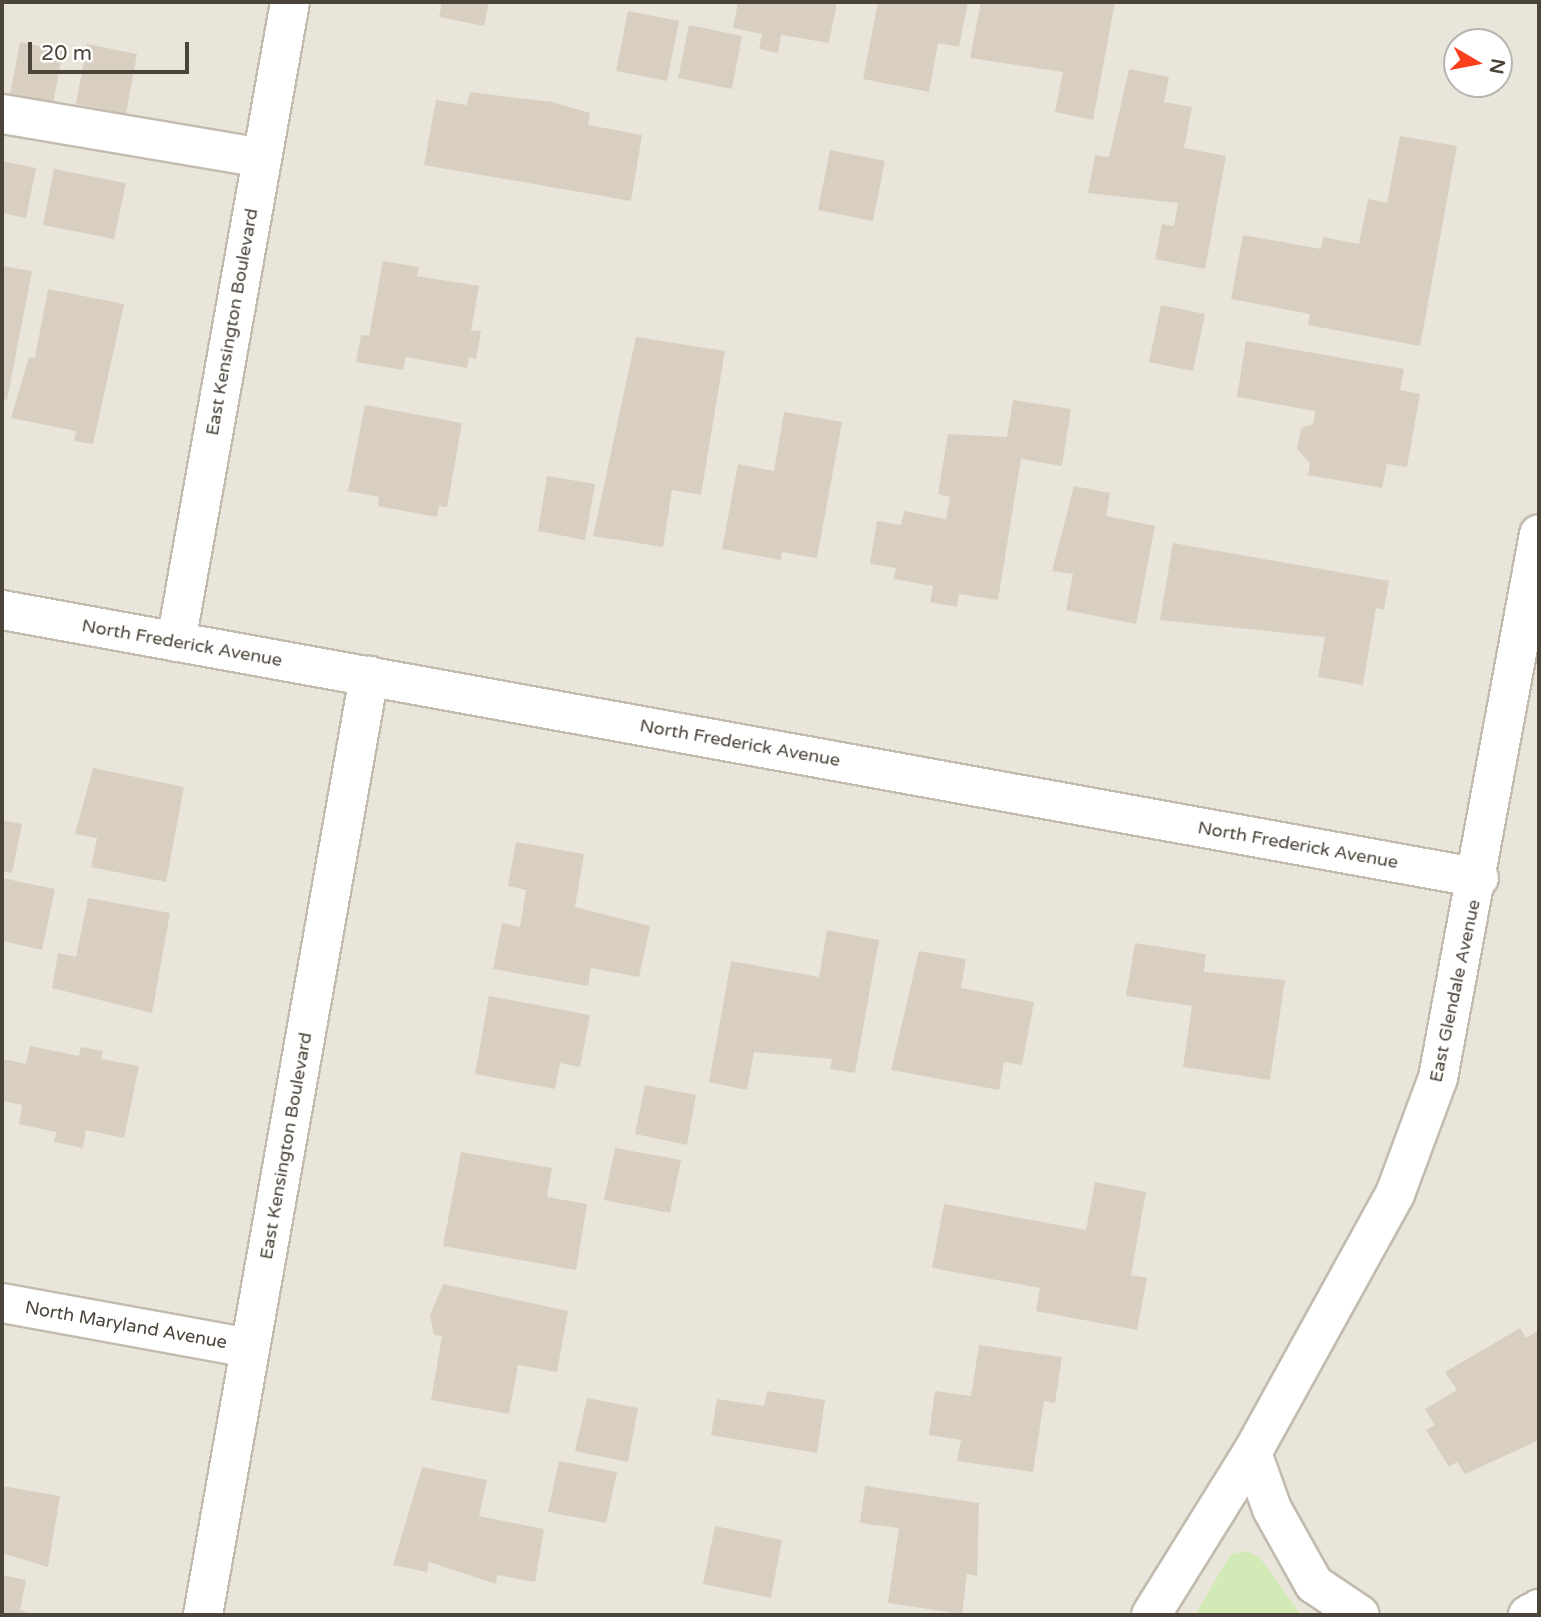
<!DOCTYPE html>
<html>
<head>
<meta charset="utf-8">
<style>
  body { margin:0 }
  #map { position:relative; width:1541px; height:1617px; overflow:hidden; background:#f6f3ec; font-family:"Varela Round",sans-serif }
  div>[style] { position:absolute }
  .residential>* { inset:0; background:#eae5da }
  .green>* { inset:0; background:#d2eab5 }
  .building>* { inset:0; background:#d8cfc1 }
  .roads { filter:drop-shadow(2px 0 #c2bbae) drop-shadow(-2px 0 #c2bbae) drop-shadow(0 2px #c2bbae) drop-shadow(0 -2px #c2bbae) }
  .minor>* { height:38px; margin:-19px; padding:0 19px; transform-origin:19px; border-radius:19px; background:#fff }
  span { translate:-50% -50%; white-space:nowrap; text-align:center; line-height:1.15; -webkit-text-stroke:7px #fff; paint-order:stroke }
  .street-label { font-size:18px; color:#4b4439 }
  .frame { position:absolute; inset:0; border:4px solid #4b4439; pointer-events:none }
  .north { position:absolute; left:1443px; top:28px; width:70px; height:70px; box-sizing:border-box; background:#fff; border:2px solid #b7b4b0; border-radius:50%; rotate:100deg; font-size:19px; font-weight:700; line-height:28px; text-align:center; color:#4b4439 }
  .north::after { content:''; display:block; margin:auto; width:24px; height:32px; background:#fc3f1d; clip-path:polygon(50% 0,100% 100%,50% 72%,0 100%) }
  .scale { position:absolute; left:28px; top:42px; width:161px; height:32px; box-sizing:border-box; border:4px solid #4b4439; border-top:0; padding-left:9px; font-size:21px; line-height:24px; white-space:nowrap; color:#4b4439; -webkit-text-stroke:5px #fff; paint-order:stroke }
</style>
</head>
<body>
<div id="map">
  <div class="residential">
    <div style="clip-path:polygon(evenodd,2px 2px,1539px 2px,1539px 1615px,2px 1615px,2px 2px,1457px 42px,1499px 42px,1499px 84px,1457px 84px,1457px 42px)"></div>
  </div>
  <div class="green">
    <div style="clip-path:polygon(1246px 1551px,1260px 1558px,1301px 1615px,1195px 1615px,1231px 1554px)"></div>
  </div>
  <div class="building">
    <div style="clip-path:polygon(442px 2px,489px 2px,484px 26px,439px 17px)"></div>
    <div style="clip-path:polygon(738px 2px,837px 2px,829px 43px,781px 35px,778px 53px,759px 49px,762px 34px,733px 28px)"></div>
    <div style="clip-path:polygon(878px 2px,968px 2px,959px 47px,938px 43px,929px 92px,863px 79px)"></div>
    <div style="clip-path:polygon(981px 2px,1115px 2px,1093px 120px,1055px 112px,1063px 72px,970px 58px)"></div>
    <div style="clip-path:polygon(628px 11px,679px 21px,667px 81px,616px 71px)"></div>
    <div style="clip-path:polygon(689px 25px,742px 36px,732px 89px,678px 78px)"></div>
    <div style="clip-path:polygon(20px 42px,63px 51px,53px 104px,10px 95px)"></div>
    <div style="clip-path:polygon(87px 44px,137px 54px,126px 114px,76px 104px)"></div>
    <div style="clip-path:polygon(1129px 69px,1169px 77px,1164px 102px,1192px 107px,1184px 148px,1226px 156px,1205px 269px,1155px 259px,1162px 224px,1174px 226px,1178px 203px,1088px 193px,1095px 155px,1109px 157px)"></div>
    <div style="clip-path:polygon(470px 92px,552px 102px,590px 113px,588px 125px,642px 135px,631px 201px,424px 165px,436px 100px,467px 105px)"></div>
    <div style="clip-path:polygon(1400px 136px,1457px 146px,1420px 346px,1308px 325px,1310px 314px,1231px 299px,1243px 235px,1321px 249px,1323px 237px,1359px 244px,1368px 199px,1387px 203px)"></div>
    <div style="clip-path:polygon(830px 150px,885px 161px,873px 221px,818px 210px)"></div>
    <div style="clip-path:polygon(2px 161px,36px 168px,26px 218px,2px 213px)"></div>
    <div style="clip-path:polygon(54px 169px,126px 183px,114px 239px,43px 225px)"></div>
    <div style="clip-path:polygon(383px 261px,419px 267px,417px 276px,479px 286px,471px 330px,481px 331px,476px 359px,469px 357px,467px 368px,406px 357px,403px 370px,356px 362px,361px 335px,369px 336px)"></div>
    <div style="clip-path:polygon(2px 266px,32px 271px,7px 400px,2px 399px)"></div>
    <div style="clip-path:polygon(48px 289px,124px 304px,93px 444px,74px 441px,76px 431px,11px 418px,29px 357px,35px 358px)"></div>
    <div style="clip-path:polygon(1161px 305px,1205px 314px,1193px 371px,1149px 362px)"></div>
    <div style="clip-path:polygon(636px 337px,725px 351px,701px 495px,672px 490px,663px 547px,593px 536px)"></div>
    <div style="clip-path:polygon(1246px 341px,1404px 369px,1400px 390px,1420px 394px,1407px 467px,1387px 464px,1382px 488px,1308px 475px,1310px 463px,1297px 449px,1301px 428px,1313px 424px,1315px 411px,1237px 397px)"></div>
    <div style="clip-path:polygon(1013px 400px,1071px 409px,1062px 466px,1021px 459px,998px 600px,959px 594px,957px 607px,930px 602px,933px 586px,894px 579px,896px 568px,870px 564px,877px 521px,901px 525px,904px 511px,946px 519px,950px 497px,938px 494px,948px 434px,1007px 437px)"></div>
    <div style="clip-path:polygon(365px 405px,462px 423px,447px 507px,439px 506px,437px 517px,378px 506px,379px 497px,348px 491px)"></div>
    <div style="clip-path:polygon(784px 412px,842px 422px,817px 558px,782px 552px,781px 560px,722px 549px,738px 464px,774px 471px)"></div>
    <div style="clip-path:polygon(547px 476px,595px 484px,585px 540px,538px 531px)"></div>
    <div style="clip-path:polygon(1074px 486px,1110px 493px,1106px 516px,1155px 526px,1136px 624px,1066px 610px,1073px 574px,1052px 571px)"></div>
    <div style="clip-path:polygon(1173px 543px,1389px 581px,1384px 610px,1376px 608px,1363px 685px,1318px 677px,1325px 637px,1160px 620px)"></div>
    <div style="clip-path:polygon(93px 768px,184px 787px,166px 882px,91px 867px,97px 838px,75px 834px)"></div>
    <div style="clip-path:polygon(2px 820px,22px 824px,12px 873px,2px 871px)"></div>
    <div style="clip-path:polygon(516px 842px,584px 854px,575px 907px,650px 926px,639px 977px,591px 968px,588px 986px,493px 969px,502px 923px,520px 927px,526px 890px,508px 886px)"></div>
    <div style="clip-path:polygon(2px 878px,55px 889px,42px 950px,2px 941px)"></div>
    <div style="clip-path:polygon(88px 898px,170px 913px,152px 1013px,52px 988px,58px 953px,76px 957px)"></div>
    <div style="clip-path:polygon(827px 930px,879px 940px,855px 1073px,830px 1069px,832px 1059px,754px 1052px,747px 1090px,709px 1082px,731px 961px,819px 977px)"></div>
    <div style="clip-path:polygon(1135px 943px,1206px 954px,1204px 972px,1285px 980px,1270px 1080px,1183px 1067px,1192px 1006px,1126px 996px)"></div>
    <div style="clip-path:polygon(919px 951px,966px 959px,961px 988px,1034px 1002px,1022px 1065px,1004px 1062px,999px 1090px,891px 1070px)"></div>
    <div style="clip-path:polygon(489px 996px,590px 1015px,580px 1067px,560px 1063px,555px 1089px,475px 1074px)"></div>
    <div style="clip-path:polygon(30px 1046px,79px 1056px,81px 1047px,103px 1051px,101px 1059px,139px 1066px,124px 1138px,86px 1130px,83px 1148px,54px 1142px,56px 1132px,19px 1124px,22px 1105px,2px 1101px,2px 1065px,3px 1059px,26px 1064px)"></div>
    <div style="clip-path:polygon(645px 1085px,696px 1095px,687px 1145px,635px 1134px)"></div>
    <div style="clip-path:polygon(615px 1148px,681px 1160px,670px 1213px,604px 1200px)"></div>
    <div style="clip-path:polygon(461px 1152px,552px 1168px,547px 1197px,587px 1204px,576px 1270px,443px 1246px)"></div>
    <div style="clip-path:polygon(1095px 1182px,1146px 1192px,1131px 1275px,1147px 1278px,1137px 1330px,1036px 1311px,1040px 1288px,932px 1268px,944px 1204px,1086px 1230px)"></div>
    <div style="clip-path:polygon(443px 1284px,568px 1311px,557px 1372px,518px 1365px,509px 1414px,431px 1400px,442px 1336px,434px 1335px,430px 1315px)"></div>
    <div style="clip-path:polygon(1520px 1328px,1526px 1338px,1539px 1330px,1539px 1440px,1465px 1474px,1457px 1462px,1449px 1467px,1426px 1430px,1435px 1425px,1425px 1409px,1457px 1390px,1445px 1372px)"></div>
    <div style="clip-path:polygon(979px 1345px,1062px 1357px,1055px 1403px,1044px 1401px,1033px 1472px,957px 1461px,961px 1440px,929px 1435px,935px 1391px,971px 1396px)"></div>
    <div style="clip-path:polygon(767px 1391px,825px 1400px,817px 1453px,711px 1435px,717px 1399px,764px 1406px)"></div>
    <div style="clip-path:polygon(587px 1398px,638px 1408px,628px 1462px,575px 1451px)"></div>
    <div style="clip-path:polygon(559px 1461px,617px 1472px,606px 1523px,548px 1512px)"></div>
    <div style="clip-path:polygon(422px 1467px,487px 1480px,479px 1516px,544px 1529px,535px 1582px,497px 1575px,496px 1584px,429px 1562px,427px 1572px,393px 1565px)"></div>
    <div style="clip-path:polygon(2px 1486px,60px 1496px,48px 1567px,2px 1553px)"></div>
    <div style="clip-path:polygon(865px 1486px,979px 1503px,977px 1576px,967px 1574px,962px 1614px,888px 1603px,899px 1528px,860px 1523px)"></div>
    <div style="clip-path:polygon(715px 1526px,782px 1540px,771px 1598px,703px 1584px)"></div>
    <div style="clip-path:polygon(2px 1575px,26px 1580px,20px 1610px,35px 1615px,2px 1615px)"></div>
  </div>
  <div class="roads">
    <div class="minor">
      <div style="left:2px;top:114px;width:263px;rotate:9.6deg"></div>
      <div style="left:2px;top:610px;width:1501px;rotate:10.28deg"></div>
      <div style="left:176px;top:642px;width:650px;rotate:-79.9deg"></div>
      <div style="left:2px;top:1303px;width:252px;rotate:10.3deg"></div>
      <div style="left:1252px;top:1453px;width:59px;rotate:70.3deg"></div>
      <div style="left:1272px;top:1509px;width:86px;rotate:60.8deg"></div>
      <div style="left:1314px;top:1584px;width:55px;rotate:34deg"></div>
      <div style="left:203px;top:1615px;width:954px;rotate:-79.97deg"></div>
      <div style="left:1151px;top:1615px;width:191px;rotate:-58.1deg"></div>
      <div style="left:1252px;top:1453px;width:296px;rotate:-61.1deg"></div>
      <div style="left:1395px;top:1194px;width:124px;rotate:-69.7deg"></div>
      <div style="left:1438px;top:1078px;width:553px;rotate:-79.48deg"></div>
      <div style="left:1528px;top:1615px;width:13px;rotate:-29deg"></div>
    </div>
  </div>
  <div class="street-label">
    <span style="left:232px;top:322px;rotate:-80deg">East Kensington Boulevard</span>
    <span style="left:182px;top:643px;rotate:10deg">North Frederick Avenue</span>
    <span style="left:740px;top:743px;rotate:10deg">North Frederick Avenue</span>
    <span style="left:1298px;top:845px;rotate:10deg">North Frederick Avenue</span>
    <span style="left:1455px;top:991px;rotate:-78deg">East Glendale Avenue</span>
    <span style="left:286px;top:1146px;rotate:-80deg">East Kensington Boulevard</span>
    <span style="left:126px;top:1325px;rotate:10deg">North Maryland Avenue</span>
  </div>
  <div class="frame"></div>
  <div class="north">N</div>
  <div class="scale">20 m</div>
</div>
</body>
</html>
